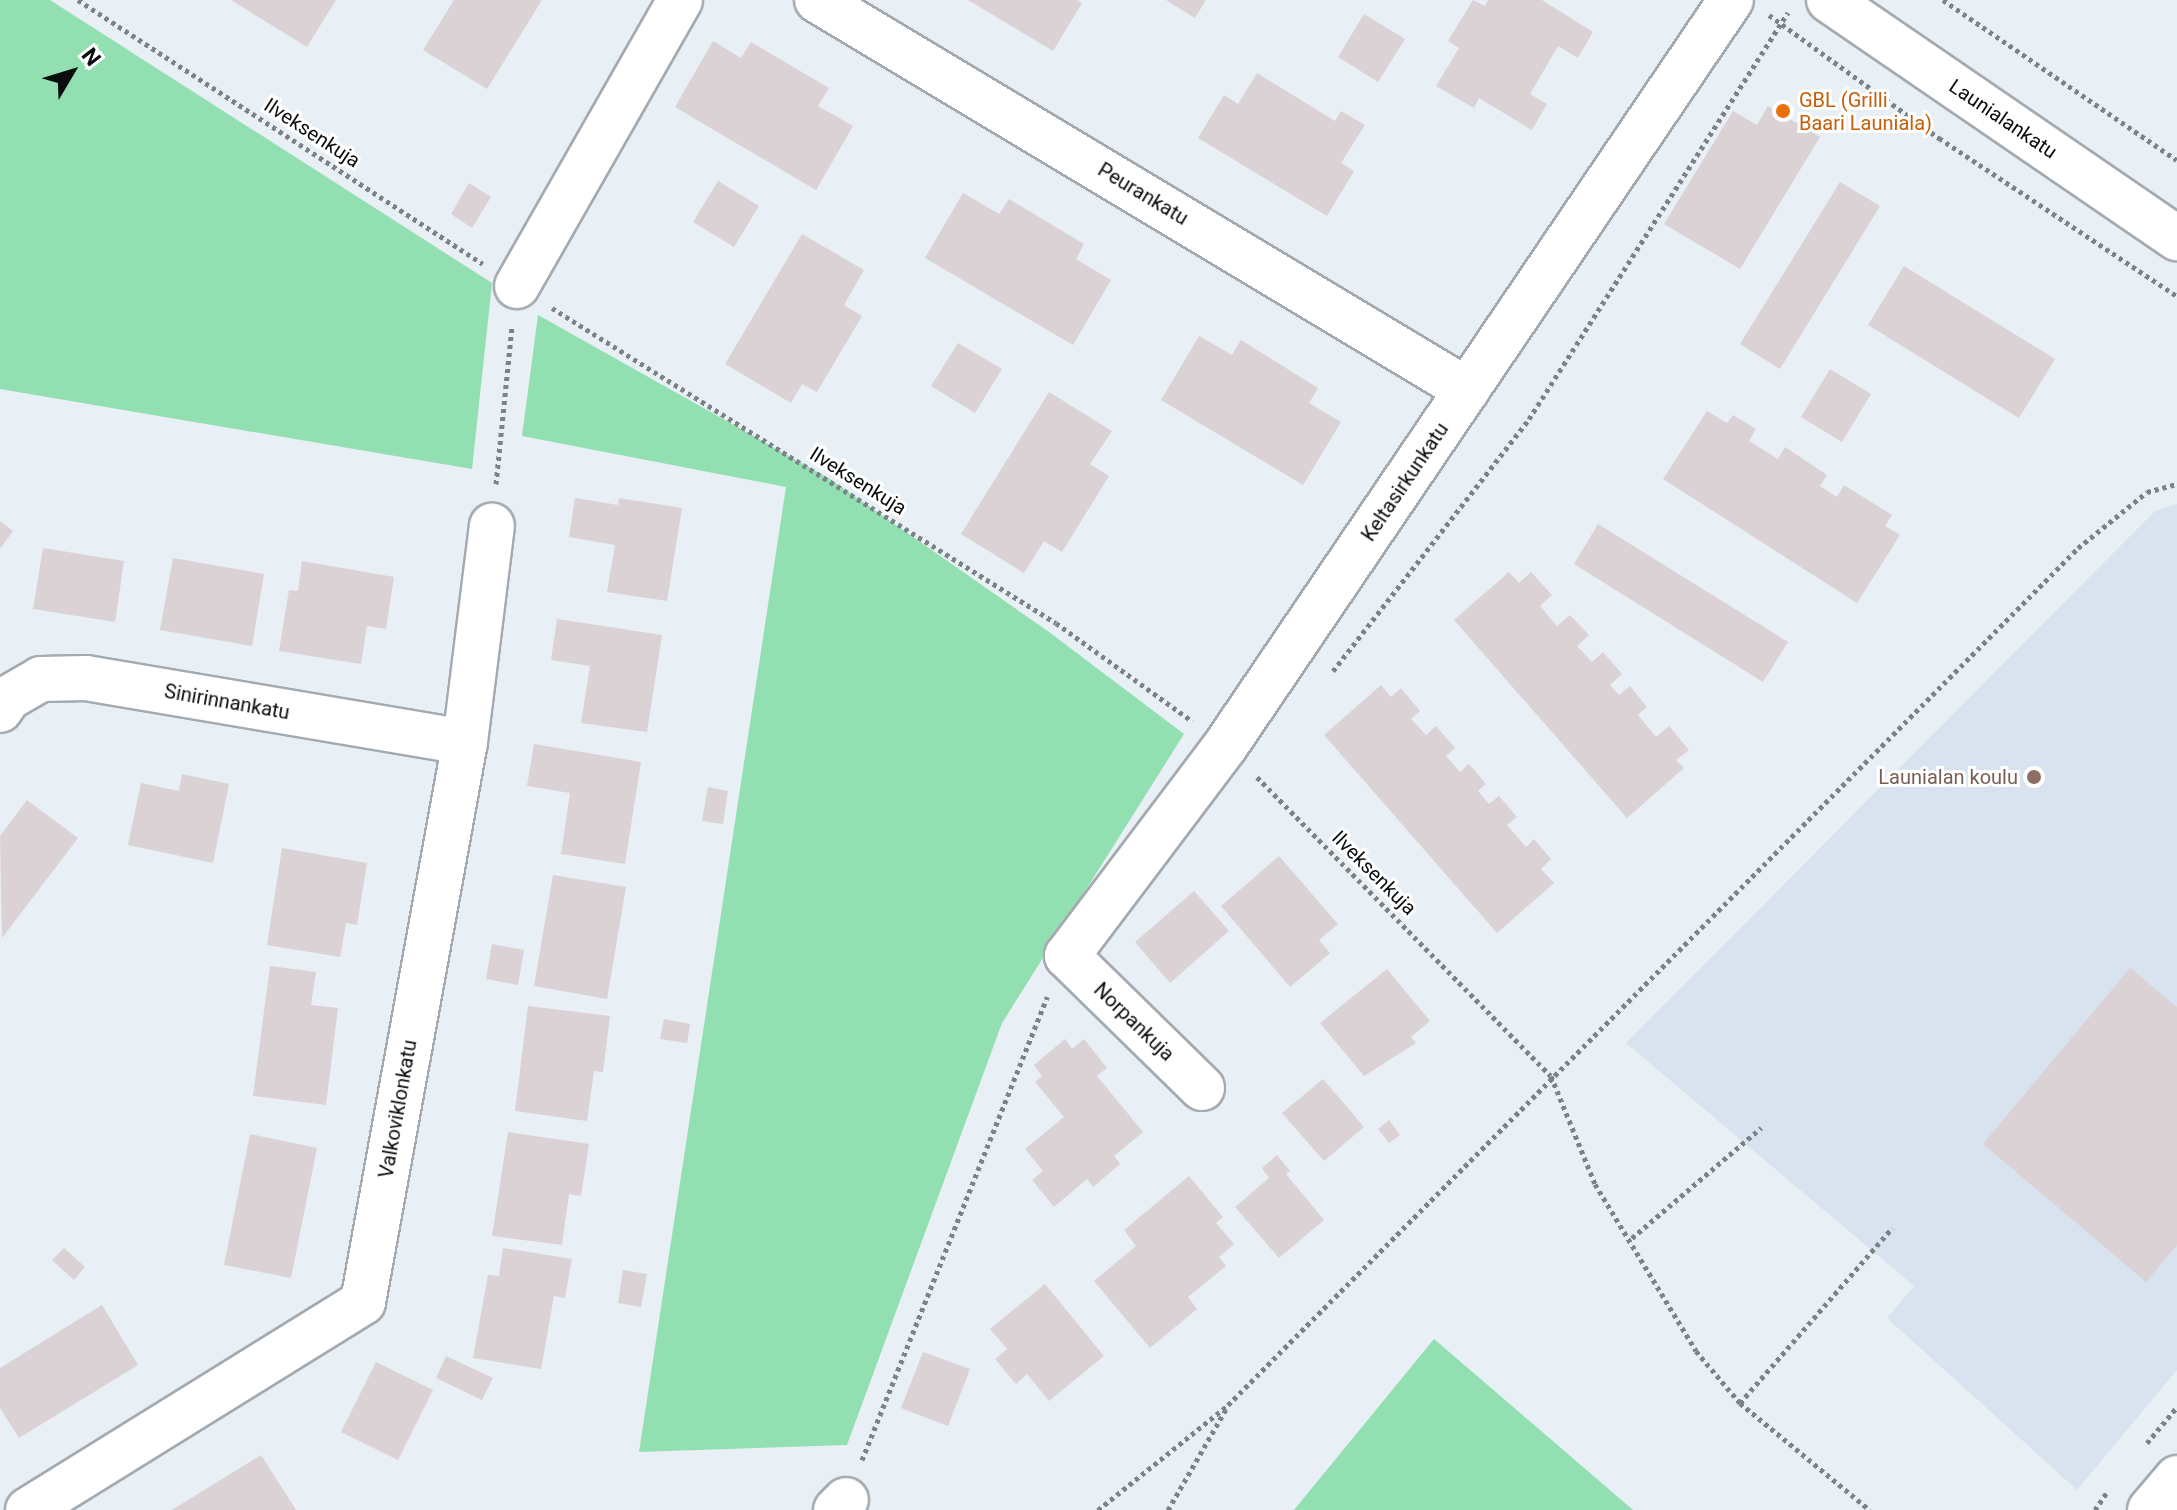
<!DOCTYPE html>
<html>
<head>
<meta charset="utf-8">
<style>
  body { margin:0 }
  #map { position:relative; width:2177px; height:1510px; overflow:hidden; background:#e8eff5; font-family:Roboto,sans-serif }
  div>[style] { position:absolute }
  .built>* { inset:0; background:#d8e3ef }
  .green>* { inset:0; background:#92dfb1 }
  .building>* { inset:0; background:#dbd2d5 }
  .path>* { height:5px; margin-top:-2.5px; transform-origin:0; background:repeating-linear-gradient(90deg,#7d8286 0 4px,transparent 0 8px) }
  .roads { filter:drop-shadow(2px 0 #a4aaaf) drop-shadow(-2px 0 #a4aaaf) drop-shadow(0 2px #a4aaaf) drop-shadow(0 -2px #a4aaaf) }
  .minor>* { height:44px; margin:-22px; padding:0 22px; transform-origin:22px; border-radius:22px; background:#fff }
  .tertiary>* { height:44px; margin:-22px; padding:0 22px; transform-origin:22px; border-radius:22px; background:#fff }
  .dots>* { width:22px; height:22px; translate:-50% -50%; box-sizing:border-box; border:4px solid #fff; border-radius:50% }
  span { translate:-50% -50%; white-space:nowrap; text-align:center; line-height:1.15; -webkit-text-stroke:6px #fff; paint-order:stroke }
  .food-label { font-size:20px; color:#c56008 }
  .left { translate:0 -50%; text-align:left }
  .street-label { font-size:20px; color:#0a0c0e }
  .education-label { font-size:20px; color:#785e54 }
  .right { translate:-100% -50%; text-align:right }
  .north { position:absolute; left:32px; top:32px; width:80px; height:80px; -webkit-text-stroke:6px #fff; paint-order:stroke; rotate:52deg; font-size:22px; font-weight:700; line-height:32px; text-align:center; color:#0a0c0e }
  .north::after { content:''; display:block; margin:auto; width:28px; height:36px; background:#0a0c0e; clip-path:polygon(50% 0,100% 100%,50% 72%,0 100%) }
</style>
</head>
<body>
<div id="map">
  <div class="built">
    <div style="clip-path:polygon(2177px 504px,2177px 1370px,2077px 1490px,1887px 1318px,1914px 1286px,1626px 1043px,2155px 511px)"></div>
  </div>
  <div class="green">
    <div style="clip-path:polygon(0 0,50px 0,492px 283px,472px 469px,0 389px)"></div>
    <div style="clip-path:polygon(538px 315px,830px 479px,1049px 632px,1184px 734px,1002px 1023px,847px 1445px,639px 1452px,786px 487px,522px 436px)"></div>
    <div style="clip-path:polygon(1434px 1339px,1633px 1510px,1294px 1510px)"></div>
  </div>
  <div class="building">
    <div style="clip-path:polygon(231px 0,336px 0,307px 47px)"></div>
    <div style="clip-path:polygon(454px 0,542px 0,487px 89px,423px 50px)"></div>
    <div style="clip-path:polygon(968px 0,1077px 0,1082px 3px,1053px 51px)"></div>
    <div style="clip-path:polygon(1166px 0,1206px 0,1195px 18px)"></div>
    <div style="clip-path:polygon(1473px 0,1485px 6px,1488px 0,1542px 0,1593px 32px,1578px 58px,1558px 46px,1530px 94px,1547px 104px,1532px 130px,1479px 98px,1474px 108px,1436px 86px,1459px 48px,1448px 41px)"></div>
    <div style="clip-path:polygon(1364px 14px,1405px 39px,1378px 82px,1338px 57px)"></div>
    <div style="clip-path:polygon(713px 41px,741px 58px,751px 42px,829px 88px,818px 106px,853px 126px,816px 190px,675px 107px)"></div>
    <div style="clip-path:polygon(1257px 73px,1335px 121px,1341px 111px,1365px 125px,1341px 163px,1354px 171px,1327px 216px,1198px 138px,1224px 95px,1238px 104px)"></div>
    <div style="clip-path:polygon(1768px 106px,1820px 137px,1740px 269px,1664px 224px,1733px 111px,1757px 125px)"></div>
    <div style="clip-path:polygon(718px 181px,759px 206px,734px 247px,693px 222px)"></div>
    <div style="clip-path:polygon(1840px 182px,1880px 206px,1780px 369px,1740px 344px)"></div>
    <div style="clip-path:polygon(469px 183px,491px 197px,472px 228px,451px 214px)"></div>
    <div style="clip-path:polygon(963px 193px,999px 214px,1009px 199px,1084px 244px,1076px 259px,1111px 280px,1073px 345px,925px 258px)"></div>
    <div style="clip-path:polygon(802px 234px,864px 270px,844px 305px,862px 316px,817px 392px,802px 384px,791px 403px,725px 364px)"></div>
    <div style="clip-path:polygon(1904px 266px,2055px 359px,2019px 418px,1868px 325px)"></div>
    <div style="clip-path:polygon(1199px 336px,1232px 355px,1241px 340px,1318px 388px,1309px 403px,1341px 422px,1303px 485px,1161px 400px)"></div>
    <div style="clip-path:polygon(958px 343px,1002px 369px,975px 413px,931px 386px)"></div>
    <div style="clip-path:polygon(1830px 369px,1871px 394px,1842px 442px,1801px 417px)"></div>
    <div style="clip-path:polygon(1049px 392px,1112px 431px,1090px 464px,1109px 476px,1062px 552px,1044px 541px,1024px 573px,961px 534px)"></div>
    <div style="clip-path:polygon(1707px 411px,1727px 423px,1733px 415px,1756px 429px,1749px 441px,1778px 459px,1785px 447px,1827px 475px,1820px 486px,1837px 497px,1844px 485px,1892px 515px,1885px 526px,1900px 535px,1857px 603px,1663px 479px)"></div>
    <div style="clip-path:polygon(575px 498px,618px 505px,619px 498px,682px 508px,667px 601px,607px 592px,615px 545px,569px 537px)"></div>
    <div style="clip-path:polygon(0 521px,13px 531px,0 549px)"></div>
    <div style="clip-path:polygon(1598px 524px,1788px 642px,1763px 682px,1574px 564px)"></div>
    <div style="clip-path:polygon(43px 548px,124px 561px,115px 622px,33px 609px)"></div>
    <div style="clip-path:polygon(173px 558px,264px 574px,252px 646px,160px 630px)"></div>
    <div style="clip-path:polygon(302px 561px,394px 577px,386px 629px,367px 626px,361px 664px,279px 651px,289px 590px,298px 591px)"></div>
    <div style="clip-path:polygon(1509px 572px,1519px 583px,1531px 572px,1552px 595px,1540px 606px,1557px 626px,1570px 615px,1589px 635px,1577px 646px,1592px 662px,1603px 652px,1622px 674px,1610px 685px,1619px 695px,1630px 686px,1647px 707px,1638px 715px,1656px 737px,1669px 726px,1689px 750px,1676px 760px,1684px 768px,1627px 818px,1454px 620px)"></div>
    <div style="clip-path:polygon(557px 619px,662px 635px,647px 732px,581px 723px,590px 666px,551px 660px)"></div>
    <div style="clip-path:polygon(1381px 685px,1391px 697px,1401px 688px,1420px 711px,1411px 719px,1426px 735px,1436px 726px,1455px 748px,1446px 756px,1460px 772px,1469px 764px,1486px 784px,1478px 791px,1489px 804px,1499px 796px,1517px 817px,1507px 825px,1526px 847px,1534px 839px,1551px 859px,1541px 869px,1554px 883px,1497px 933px,1324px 735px)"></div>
    <div style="clip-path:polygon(534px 744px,641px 762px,625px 864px,561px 854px,570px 793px,527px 786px)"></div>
    <div style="clip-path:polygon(182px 774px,229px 784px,213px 863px,128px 845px,141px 783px,179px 791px)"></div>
    <div style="clip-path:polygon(708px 787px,728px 791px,723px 824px,702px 821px)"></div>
    <div style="clip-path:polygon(27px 800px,78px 838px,2px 938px,0 836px)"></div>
    <div style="clip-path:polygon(282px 848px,367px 863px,357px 925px,346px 923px,340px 957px,267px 945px)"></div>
    <div style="clip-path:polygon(1279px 856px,1338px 924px,1319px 940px,1330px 953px,1290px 987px,1221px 906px)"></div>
    <div style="clip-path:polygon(553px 875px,626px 887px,607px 999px,534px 986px)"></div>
    <div style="clip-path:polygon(1194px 891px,1229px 931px,1170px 983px,1135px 942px)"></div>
    <div style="clip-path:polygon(492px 944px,524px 950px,518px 985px,486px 979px)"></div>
    <div style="clip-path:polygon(270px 966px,316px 972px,311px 1005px,338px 1008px,326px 1105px,253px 1096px)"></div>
    <div style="clip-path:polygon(2130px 968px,2177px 1007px,2177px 1245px,2146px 1282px,1983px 1144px)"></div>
    <div style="clip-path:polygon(1387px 969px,1430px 1021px,1411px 1037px,1416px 1043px,1364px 1076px,1320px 1023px)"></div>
    <div style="clip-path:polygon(528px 1006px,610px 1016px,603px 1072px,594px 1071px,587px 1121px,515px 1111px)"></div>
    <div style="clip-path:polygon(664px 1019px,690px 1024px,687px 1043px,660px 1039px)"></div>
    <div style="clip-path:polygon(1065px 1039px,1072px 1049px,1084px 1039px,1107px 1068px,1097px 1076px,1143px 1132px,1114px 1156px,1120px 1164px,1093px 1187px,1087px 1179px,1054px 1207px,1032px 1180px,1043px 1171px,1025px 1149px,1064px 1117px,1035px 1082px,1042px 1076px,1034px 1065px)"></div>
    <div style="clip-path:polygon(1323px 1079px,1364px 1127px,1324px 1161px,1282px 1113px)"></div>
    <div style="clip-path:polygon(1389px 1120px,1400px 1135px,1389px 1143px,1378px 1129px)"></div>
    <div style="clip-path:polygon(508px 1132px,589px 1144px,581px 1196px,569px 1194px,562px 1245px,492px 1236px)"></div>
    <div style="clip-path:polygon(250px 1134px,317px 1148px,291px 1278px,224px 1265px)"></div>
    <div style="clip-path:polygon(1277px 1155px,1290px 1171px,1286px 1174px,1324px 1220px,1279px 1258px,1235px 1207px,1269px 1178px,1262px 1168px)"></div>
    <div style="clip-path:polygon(1189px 1176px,1223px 1217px,1216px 1223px,1234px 1244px,1219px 1257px,1226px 1266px,1188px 1297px,1197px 1309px,1150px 1348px,1094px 1281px,1136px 1246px,1124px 1230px)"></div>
    <div style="clip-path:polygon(64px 1248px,85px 1267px,74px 1280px,52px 1260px)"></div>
    <div style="clip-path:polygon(503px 1248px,572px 1259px,565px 1298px,554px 1296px,541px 1369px,473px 1358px,488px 1275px,499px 1276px)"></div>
    <div style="clip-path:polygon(623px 1270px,647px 1274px,641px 1307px,618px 1303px)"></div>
    <div style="clip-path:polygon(1045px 1284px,1104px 1356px,1049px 1401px,1027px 1374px,1016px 1384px,995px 1359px,1007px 1349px,990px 1329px)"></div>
    <div style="clip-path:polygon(102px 1305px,138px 1365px,19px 1438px,0 1408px,0 1368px)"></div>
    <div style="clip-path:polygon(923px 1352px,970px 1369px,948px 1426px,901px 1408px)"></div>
    <div style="clip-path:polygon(446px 1356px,493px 1378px,482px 1400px,436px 1378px)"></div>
    <div style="clip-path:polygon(376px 1362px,433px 1390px,398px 1460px,341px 1432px)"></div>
    <div style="clip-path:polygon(261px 1455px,296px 1510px,172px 1510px)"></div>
  </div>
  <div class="path">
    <div style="left:78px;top:0;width:483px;rotate:33.1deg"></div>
    <div style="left:1943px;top:0;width:283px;rotate:34.4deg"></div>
    <div style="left:1769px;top:15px;width:210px;rotate:35.9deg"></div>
    <div style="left:1939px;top:138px;width:286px;rotate:33.6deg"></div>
    <div style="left:552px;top:308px;width:594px;rotate:32.01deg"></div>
    <div style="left:1056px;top:623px;width:168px;rotate:35.8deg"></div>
    <div style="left:496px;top:484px;width:158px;rotate:-84.2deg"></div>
    <div style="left:1333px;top:671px;width:319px;rotate:-52.1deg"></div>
    <div style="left:1529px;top:419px;width:482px;rotate:-57.5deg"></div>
    <div style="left:1257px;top:777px;width:419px;rotate:45.5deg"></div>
    <div style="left:1551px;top:1076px;width:117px;rotate:67.8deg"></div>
    <div style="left:1595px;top:1184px;width:195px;rotate:58.8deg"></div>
    <div style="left:1696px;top:1351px;width:68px;rotate:49.8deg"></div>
    <div style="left:1740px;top:1403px;width:168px;rotate:39.5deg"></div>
    <div style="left:1632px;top:1238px;width:170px;rotate:-40.5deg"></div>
    <div style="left:1740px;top:1403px;width:232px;rotate:-49deg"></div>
    <div style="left:2147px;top:1443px;width:47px;rotate:-50.2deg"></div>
    <div style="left:862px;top:1460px;width:499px;rotate:-68.2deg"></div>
    <div style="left:1098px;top:1510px;width:167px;rotate:-38.9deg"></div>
    <div style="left:1228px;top:1405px;width:1207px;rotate:-45.23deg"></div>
    <div style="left:2078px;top:548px;width:89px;rotate:-39.1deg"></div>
    <div style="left:2147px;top:492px;width:31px;rotate:-15deg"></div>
    <div style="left:1168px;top:1510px;width:116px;rotate:-60.1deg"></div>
    <div style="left:2095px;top:1510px;width:23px;rotate:-56deg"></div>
  </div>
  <div class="roads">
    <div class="minor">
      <div style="left:817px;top:0;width:758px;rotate:30.96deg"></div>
      <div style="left:517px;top:286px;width:329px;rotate:-60.3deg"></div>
      <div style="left:0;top:710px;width:14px;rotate:-56deg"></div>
      <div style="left:8px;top:698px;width:38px;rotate:-30deg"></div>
      <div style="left:41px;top:679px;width:45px;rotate:-1.3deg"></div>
      <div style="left:86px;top:678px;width:384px;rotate:9.6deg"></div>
      <div style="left:1202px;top:1088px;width:189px;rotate:-135.6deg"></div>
      <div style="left:1067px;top:956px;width:264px;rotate:-53deg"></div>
      <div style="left:1226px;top:745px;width:900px;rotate:-55.87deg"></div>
      <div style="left:28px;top:1510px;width:394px;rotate:-31.8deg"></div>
      <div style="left:363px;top:1302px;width:569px;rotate:-79.68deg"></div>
      <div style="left:465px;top:742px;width:218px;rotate:-82.9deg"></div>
      <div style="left:836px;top:1510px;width:14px;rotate:-45deg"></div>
      <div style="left:2150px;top:1510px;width:42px;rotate:-49.8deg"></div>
    </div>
    <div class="tertiary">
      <div style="left:1829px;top:0;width:422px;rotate:34.4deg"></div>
    </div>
  </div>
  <div class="dots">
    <div style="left:1783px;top:111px;background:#e8710a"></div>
    <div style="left:2034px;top:777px;background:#8d6e63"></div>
  </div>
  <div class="food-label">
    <span class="left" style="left:1799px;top:112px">GBL (Grilli<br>Baari Launiala)</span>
  </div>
  <div class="street-label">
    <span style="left:2003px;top:119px;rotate:34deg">Launialankatu</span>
    <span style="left:312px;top:133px;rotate:33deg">Ilveksenkuja</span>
    <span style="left:1143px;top:194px;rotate:31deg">Peurankatu</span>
    <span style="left:858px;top:481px;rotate:32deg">Ilveksenkuja</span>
    <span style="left:1405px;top:482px;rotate:-56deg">Keltasirkunkatu</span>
    <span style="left:227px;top:702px;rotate:10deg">Sinirinnankatu</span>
    <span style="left:1374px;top:873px;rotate:45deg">Ilveksenkuja</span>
    <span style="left:1134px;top:1022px;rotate:44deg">Norpankuja</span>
    <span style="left:398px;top:1109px;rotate:-80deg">Valkoviklonkatu</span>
  </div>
  <div class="education-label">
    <span class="right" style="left:2018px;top:777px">Launialan koulu</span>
  </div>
  <div class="north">N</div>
</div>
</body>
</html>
